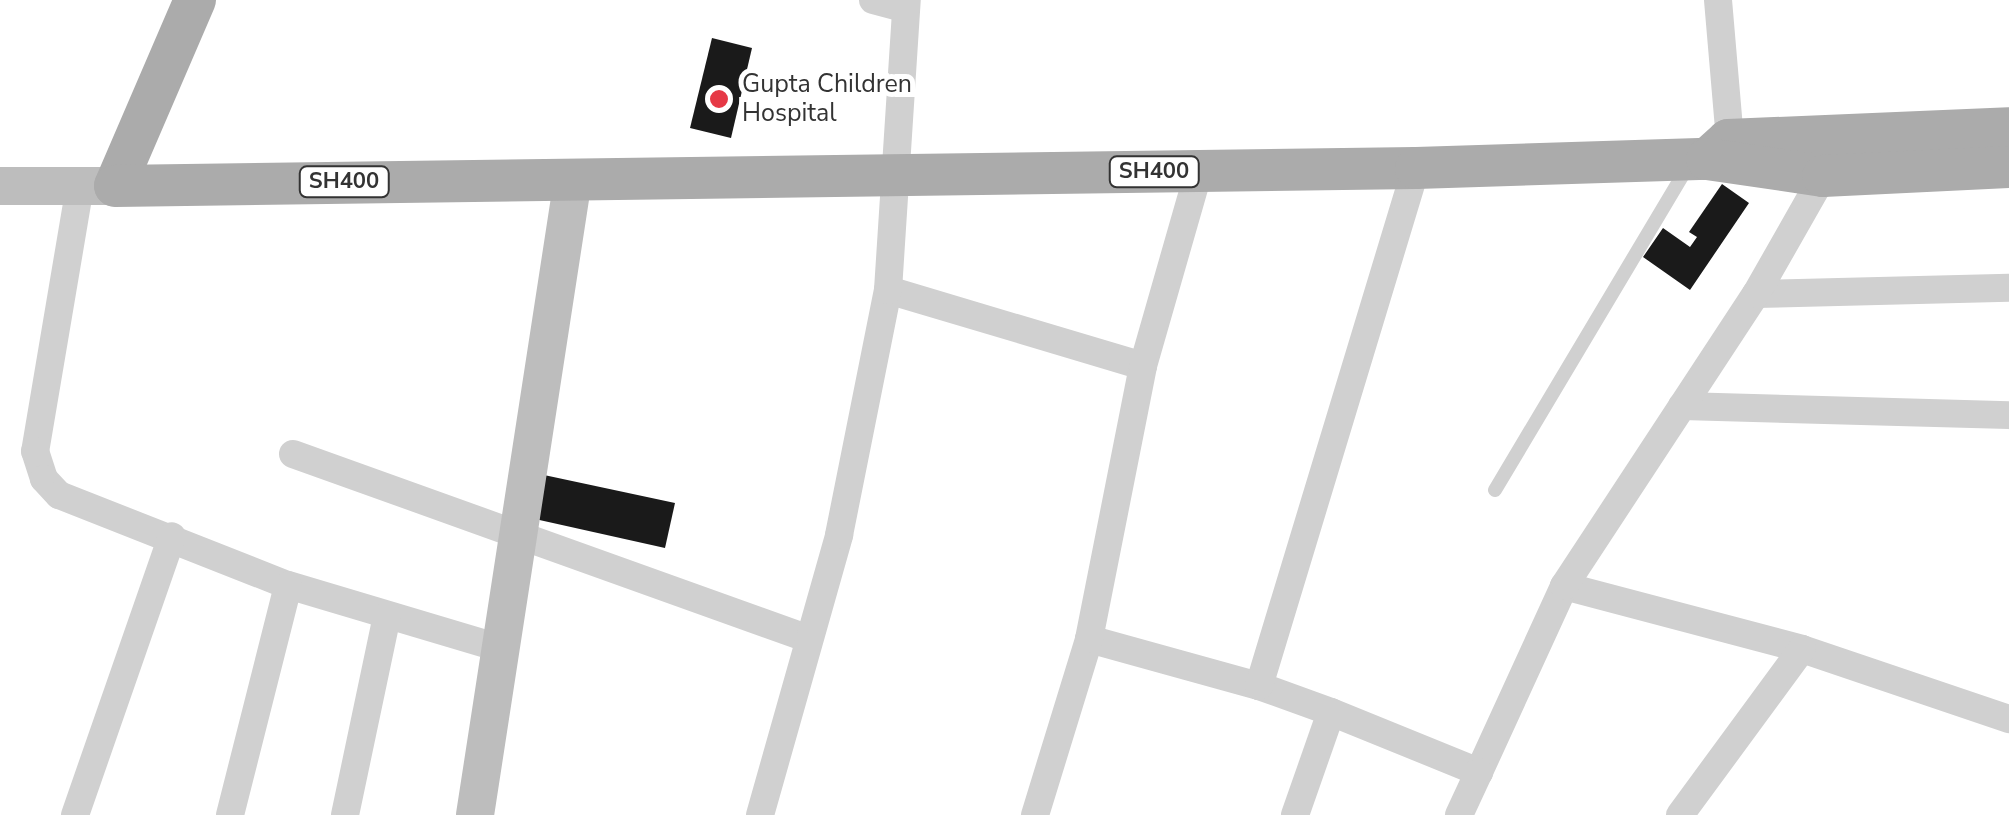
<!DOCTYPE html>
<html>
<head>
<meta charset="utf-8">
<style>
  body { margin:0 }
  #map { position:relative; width:2009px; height:815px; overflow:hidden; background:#fff; font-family:"Nunito Sans",sans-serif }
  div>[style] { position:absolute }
  .building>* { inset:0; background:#1a1a1a }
  .lane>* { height:14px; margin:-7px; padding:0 7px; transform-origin:7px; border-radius:7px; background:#d0d0d0 }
  .street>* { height:28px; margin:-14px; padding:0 14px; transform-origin:14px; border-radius:14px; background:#d0d0d0 }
  .secondary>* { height:38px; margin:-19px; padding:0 19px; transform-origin:19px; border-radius:19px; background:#bdbdbd }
  .primary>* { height:42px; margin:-21px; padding:0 21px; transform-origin:21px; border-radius:21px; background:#ababab }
  .dots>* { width:28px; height:28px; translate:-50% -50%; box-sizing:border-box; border:5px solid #fff; border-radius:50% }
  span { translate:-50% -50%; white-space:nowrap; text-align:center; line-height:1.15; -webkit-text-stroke:10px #fff; paint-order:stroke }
  .shield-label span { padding:2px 8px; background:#fff; border:2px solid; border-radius:8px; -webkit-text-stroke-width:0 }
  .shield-label { font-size:22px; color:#333; font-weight:700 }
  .poi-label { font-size:25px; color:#333 }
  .left { translate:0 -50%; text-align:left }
</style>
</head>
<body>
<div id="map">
  <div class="building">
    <div style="clip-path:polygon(712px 38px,752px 48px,731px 138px,690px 128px)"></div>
    <div style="clip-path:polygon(1722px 184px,1749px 203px,1690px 290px,1643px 257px,1663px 228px,1690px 247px,1697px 237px,1689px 232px)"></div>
    <div style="clip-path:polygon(544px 475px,675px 503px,665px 548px,535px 519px)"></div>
  </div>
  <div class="lane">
    <div style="left:1495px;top:490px;width:374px;rotate:-59.2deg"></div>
  </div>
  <div class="street">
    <div style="left:873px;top:0;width:34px;rotate:15deg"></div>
    <div style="left:1718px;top:0;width:154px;rotate:85.1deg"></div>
    <div style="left:80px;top:186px;width:269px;rotate:99.6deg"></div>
    <div style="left:35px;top:451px;width:29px;rotate:72deg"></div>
    <div style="left:44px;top:479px;width:22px;rotate:47deg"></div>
    <div style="left:59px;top:495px;width:246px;rotate:21.5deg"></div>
    <div style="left:288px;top:585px;width:221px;rotate:16.6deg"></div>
    <div style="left:888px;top:290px;width:266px;rotate:16.6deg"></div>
    <div style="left:1756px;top:294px;width:253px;rotate:-1.4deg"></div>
    <div style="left:1682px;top:406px;width:327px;rotate:1.6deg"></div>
    <div style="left:293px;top:454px;width:548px;rotate:19.72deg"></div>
    <div style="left:1564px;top:586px;width:246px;rotate:14.8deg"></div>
    <div style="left:1802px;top:649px;width:219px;rotate:18.7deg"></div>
    <div style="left:1089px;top:639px;width:176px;rotate:15.5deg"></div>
    <div style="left:1259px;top:686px;width:77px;rotate:19.9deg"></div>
    <div style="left:1259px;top:686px;width:541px;rotate:-73.14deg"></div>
    <div style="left:75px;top:815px;width:295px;rotate:-70.8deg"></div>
    <div style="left:230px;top:815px;width:237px;rotate:-75.8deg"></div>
    <div style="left:345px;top:815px;width:204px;rotate:-78.1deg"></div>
    <div style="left:760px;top:815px;width:291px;rotate:-74.2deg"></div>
    <div style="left:839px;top:535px;width:250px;rotate:-78.7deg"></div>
    <div style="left:888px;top:290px;width:291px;rotate:-86.3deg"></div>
    <div style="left:1035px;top:815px;width:184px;rotate:-72.9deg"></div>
    <div style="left:1089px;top:639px;width:278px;rotate:-78.8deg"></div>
    <div style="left:1143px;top:366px;width:203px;rotate:-74deg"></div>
    <div style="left:1295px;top:815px;width:109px;rotate:-70.7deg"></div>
    <div style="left:1331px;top:712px;width:160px;rotate:22.1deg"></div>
    <div style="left:1479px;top:772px;width:205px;rotate:-65.4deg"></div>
    <div style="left:1564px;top:586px;width:349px;rotate:-56.7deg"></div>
    <div style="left:1756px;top:294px;width:136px;rotate:-60.4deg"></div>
    <div style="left:1459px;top:815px;width:47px;rotate:-65.1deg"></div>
    <div style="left:1680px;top:815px;width:206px;rotate:-53.7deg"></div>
  </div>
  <div class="secondary">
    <div style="left:0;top:186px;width:115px"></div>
    <div style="left:475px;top:815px;width:644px;rotate:-81.24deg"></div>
  </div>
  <div class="primary">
    <div style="left:195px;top:0;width:202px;rotate:113.3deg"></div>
    <div style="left:115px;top:186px;width:1301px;rotate:-0.79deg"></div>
    <div style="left:1416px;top:168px;width:291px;rotate:-1.8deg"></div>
    <div style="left:1707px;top:159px;width:28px;rotate:-42deg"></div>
    <div style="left:1728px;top:140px;width:281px;rotate:-2.4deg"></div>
    <div style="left:1707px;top:159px;width:117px;rotate:8.3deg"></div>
    <div style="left:1823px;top:176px;width:186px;rotate:-2.8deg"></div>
  </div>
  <div class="dots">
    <div style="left:719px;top:99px;background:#e63946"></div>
  </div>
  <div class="shield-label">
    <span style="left:1154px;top:172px">SH400</span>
    <span style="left:344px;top:182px">SH400</span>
  </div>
  <div class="poi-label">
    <span class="left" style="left:742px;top:99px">Gupta Children<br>Hospital</span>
  </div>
</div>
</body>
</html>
